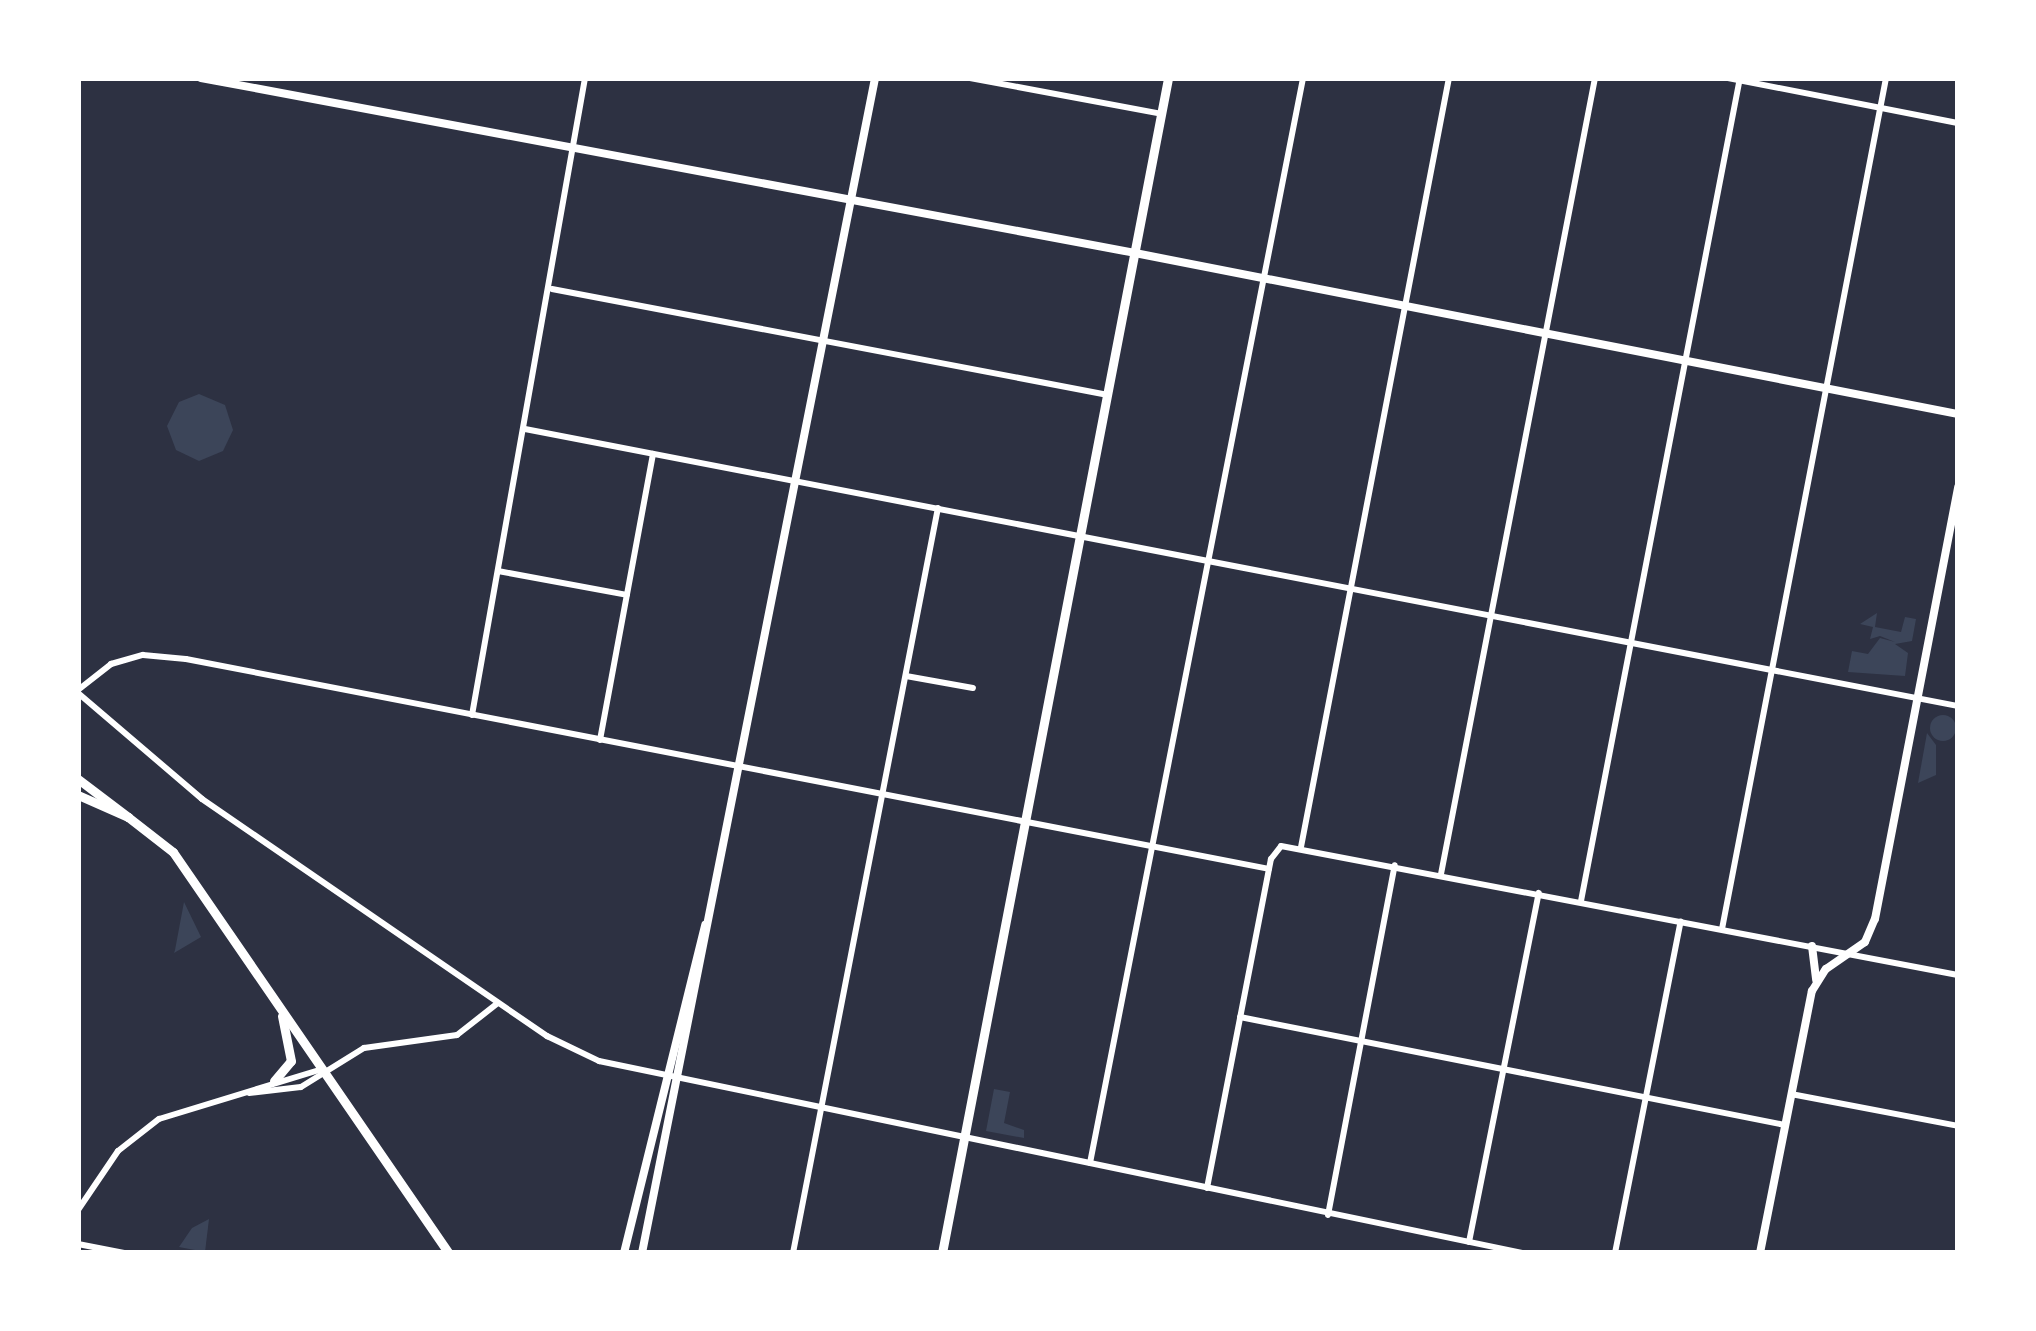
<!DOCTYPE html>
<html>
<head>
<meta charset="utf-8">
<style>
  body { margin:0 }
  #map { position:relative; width:2036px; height:1331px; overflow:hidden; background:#2d3142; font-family:Arial,sans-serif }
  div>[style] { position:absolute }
  .green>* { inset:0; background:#3c4559 }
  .round { border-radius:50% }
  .minor>* { height:6px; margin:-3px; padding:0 3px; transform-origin:3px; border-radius:3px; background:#fff }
  .tertiary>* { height:8px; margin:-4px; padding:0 4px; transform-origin:4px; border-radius:4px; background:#fff }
  .secondary>* { height:8px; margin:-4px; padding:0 4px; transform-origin:4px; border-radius:4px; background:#fff }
  .primary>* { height:9px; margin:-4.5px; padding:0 4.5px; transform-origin:4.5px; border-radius:4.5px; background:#fff }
  .trunk>* { height:9px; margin:-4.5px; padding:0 4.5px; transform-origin:4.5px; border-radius:4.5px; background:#fff }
  span { translate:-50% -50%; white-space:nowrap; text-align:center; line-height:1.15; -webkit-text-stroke:9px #fff; paint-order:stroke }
  .frame { position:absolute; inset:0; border:81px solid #fff; pointer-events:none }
</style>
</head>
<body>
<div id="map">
  <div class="green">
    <div style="clip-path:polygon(199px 394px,225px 405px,233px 430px,223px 451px,199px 461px,176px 450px,167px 426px,179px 402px)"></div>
    <div style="clip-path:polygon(1877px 613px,1875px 627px,1901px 632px,1905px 617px,1916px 619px,1912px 641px,1895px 644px,1908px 653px,1905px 676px,1848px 672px,1852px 651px,1868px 654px,1880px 638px,1895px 642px,1880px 636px,1870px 639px,1873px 627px,1860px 624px)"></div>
    <div class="round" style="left:1930px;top:715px;width:26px;height:26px"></div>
    <div style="clip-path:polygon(1927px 733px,1936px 745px,1936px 775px,1918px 783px)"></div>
    <div style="clip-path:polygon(184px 902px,201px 937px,174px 953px,175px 950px)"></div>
    <div style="clip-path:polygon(994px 1089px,1010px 1092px,1004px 1123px,1024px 1130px,1024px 1138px,986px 1131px)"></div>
    <div style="clip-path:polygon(209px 1219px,205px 1252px,179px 1247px,192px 1228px)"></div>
  </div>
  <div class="minor">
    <div style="left:970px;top:78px;width:195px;rotate:10.6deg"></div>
    <div style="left:1728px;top:78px;width:234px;rotate:11.1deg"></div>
    <div style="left:552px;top:289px;width:566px;rotate:10.79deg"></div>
    <div style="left:525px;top:429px;width:1460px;rotate:10.94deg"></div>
    <div style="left:498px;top:571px;width:131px;rotate:10.5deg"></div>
    <div style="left:906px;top:676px;width:68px;rotate:10.2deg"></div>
    <div style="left:78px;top:690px;width:42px;rotate:-38.2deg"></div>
    <div style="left:111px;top:664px;width:33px;rotate:-16deg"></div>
    <div style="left:143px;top:655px;width:43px;rotate:5.3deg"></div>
    <div style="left:186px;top:659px;width:1103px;rotate:10.97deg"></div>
    <div style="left:78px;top:693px;width:163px;rotate:40.5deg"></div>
    <div style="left:202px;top:799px;width:419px;rotate:34.5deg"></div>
    <div style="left:547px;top:1036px;width:58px;rotate:25.7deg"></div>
    <div style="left:599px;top:1061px;width:944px;rotate:11.74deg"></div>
    <div style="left:472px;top:715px;width:647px;rotate:-79.94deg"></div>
    <div style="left:600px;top:740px;width:291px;rotate:-79.5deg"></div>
    <div style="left:1301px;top:847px;width:783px;rotate:-79.11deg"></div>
    <div style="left:1441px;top:874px;width:811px;rotate:-79.05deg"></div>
    <div style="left:1581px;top:901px;width:838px;rotate:-79.07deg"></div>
    <div style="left:1722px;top:929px;width:867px;rotate:-79.09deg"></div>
    <div style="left:1240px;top:1017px;width:556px;rotate:11.21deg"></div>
    <div style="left:249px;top:1093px;width:52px;rotate:-6.6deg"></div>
    <div style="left:301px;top:1087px;width:74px;rotate:-31.8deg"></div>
    <div style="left:364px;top:1048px;width:94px;rotate:-8deg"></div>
    <div style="left:457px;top:1035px;width:52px;rotate:-38deg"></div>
    <div style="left:1791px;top:1094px;width:170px;rotate:10.8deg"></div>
    <div style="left:1090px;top:1163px;width:1106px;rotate:-78.89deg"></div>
    <div style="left:1207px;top:1188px;width:335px;rotate:-79deg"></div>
    <div style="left:1271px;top:859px;width:16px;rotate:-52deg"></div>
    <div style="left:1281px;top:846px;width:689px;rotate:10.79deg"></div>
    <div style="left:78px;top:1210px;width:71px;rotate:-55.9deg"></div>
    <div style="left:118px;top:1151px;width:52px;rotate:-38deg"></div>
    <div style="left:159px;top:1119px;width:171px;rotate:-17deg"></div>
    <div style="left:1328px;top:1215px;width:356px;rotate:-79.2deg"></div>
    <div style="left:1469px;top:1242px;width:356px;rotate:-78.7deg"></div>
    <div style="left:78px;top:1244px;width:47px;rotate:11.1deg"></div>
    <div style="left:793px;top:1253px;width:759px;rotate:-78.99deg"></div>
    <div style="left:1615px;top:1253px;width:338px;rotate:-78.8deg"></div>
  </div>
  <div class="tertiary">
    <div style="left:1135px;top:253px;width:839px;rotate:11.07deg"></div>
  </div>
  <div class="secondary">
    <div style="left:201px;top:78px;width:950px;rotate:10.61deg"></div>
    <div style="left:1812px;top:946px;width:34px;rotate:83deg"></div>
    <div style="left:624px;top:1253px;width:338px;rotate:-76.1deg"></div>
    <div style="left:642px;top:1253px;width:1198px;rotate:-78.78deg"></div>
    <div style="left:1760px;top:1253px;width:267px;rotate:-78.8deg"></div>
    <div style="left:1812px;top:991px;width:26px;rotate:-58deg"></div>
    <div style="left:1826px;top:969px;width:47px;rotate:-34.7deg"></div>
    <div style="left:1865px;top:942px;width:25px;rotate:-67deg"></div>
    <div style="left:1875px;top:919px;width:440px;rotate:-79.1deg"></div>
  </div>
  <div class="primary">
    <div style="left:78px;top:779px;width:63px;rotate:37.2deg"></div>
    <div style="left:78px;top:795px;width:55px;rotate:23.7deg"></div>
    <div style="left:128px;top:817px;width:57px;rotate:37.9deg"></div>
    <div style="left:173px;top:852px;width:487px;rotate:55.5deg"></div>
    <div style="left:274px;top:1081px;width:26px;rotate:-50deg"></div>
    <div style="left:291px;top:1061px;width:46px;rotate:-101.3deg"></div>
  </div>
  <div class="trunk">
    <div style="left:942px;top:1253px;width:1197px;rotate:-79.11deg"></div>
  </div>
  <div class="frame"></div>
</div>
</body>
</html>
